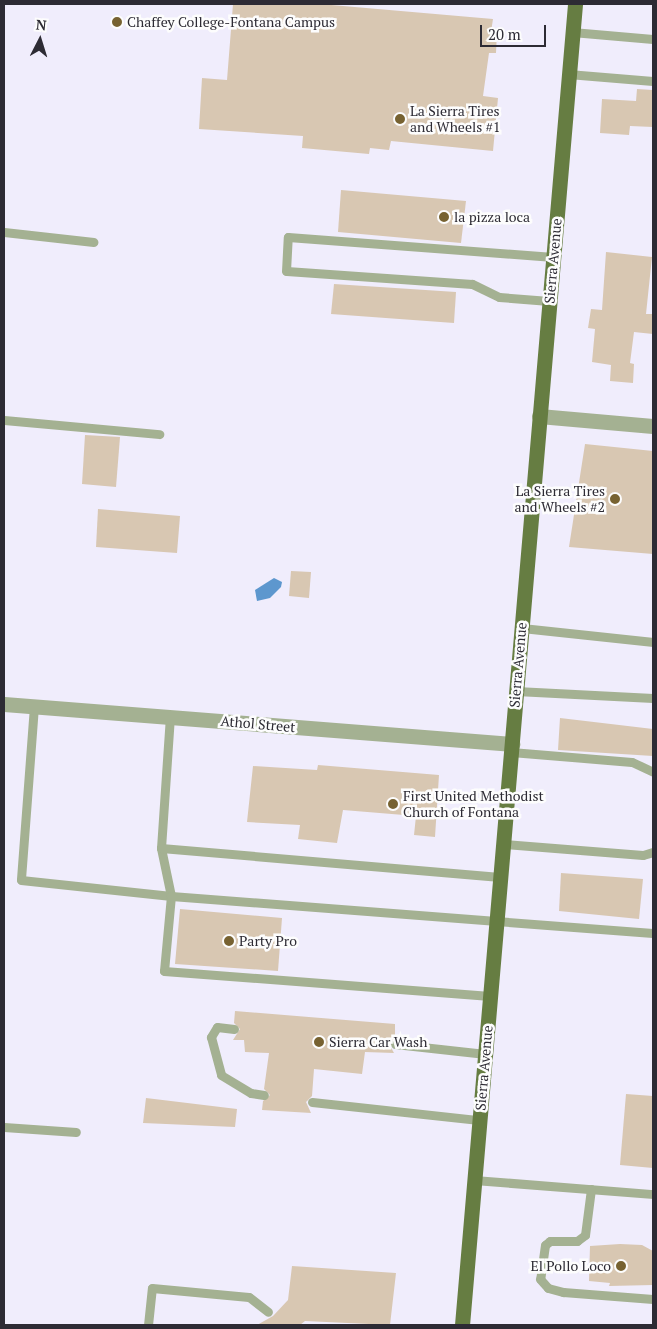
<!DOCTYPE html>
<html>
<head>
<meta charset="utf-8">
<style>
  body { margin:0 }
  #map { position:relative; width:657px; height:1329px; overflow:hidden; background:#f0edfc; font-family:"PT Serif",serif }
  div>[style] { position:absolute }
  .water>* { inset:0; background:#5d97ce }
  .building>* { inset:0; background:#d8c7b2 }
  .lane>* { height:9px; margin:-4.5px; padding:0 4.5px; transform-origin:4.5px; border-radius:4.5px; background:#a4b192 }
  .street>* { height:15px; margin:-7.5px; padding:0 7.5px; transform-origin:7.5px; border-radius:7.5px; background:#a4b192 }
  .primary>* { height:15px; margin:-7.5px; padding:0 7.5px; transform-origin:7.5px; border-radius:7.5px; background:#667d42 }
  .dots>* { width:14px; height:14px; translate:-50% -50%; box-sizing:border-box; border:2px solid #fdfdfd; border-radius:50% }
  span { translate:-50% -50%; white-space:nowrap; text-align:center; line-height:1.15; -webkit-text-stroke:5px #fdfdfd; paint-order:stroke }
  .poi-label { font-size:14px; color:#2d2b34 }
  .left { translate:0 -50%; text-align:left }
  .right { translate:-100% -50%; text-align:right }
  .street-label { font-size:14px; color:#2d2b34 }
  .frame { position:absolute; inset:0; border:5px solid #2d2b34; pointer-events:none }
  .north { position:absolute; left:15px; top:15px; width:50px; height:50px; -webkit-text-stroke:4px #fdfdfd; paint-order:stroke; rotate:5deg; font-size:14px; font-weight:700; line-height:20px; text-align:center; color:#2d2b34 }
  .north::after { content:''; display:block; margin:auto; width:18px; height:22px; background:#2d2b34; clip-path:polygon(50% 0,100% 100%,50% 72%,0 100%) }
  .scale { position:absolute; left:480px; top:25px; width:66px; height:22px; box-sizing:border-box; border:2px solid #2d2b34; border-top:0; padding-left:6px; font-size:15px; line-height:18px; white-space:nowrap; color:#2d2b34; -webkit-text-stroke:4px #fdfdfd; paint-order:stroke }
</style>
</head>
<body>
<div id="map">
  <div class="water">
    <div style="clip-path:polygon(274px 578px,282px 582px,281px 587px,270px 598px,257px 601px,255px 590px)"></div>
  </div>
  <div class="building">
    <div style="clip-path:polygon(233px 4px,320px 4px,493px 19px,491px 32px,497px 32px,496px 53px,489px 53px,483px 96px,498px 98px,493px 151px,391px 141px,389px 150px,370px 148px,369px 154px,302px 148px,303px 136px,199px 129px,202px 78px,227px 80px)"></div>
    <div style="clip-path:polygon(637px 89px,653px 90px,653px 127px,630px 126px,629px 135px,600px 133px,602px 99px,636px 101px)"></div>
    <div style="clip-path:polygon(341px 190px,466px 201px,461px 243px,338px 232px)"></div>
    <div style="clip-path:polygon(606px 252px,652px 257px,646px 314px,653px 314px,653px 334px,634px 332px,630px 363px,634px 364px,633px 383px,610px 381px,611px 365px,592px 362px,595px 329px,588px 328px,591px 309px,602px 310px)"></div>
    <div style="clip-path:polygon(334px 284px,456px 292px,454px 323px,331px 314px)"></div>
    <div style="clip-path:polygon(85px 435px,120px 437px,116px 487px,82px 484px)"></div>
    <div style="clip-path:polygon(585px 444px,653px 451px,653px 554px,569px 547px)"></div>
    <div style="clip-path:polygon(98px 509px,180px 516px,177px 553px,96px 547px)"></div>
    <div style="clip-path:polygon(291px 571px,311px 572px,309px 598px,289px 596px)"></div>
    <div style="clip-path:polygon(560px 718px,653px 729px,653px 756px,558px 750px)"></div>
    <div style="clip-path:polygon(318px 765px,439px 775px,435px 837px,414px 835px,416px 816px,343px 810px,337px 843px,298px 839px,300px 825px,247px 822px,253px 766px,317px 770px)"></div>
    <div style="clip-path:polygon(561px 873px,643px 879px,639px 919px,559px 911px)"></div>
    <div style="clip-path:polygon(180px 909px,282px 918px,278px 971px,175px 964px)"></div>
    <div style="clip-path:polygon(235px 1011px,395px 1024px,395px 1038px,389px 1044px,394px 1053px,365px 1052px,362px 1074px,314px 1069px,312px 1096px,306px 1102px,311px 1113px,262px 1110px,263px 1101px,270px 1095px,264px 1089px,269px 1053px,245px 1052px,244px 1040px,233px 1040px,240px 1029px,234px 1023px)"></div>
    <div style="clip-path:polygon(626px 1094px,653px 1096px,653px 1168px,620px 1165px)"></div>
    <div style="clip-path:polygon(146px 1098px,237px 1109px,235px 1127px,143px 1123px)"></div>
    <div style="clip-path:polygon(620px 1244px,642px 1245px,653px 1251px,653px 1285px,609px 1286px,610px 1283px,589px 1281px,590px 1246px)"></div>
    <div style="clip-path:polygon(292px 1266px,396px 1273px,390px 1325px,305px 1321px,300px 1325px,257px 1325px,273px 1316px,288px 1300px)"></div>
  </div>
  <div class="lane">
    <div style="left:572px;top:32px;width:81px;rotate:4.9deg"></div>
    <div style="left:568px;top:74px;width:85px;rotate:4.7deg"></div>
    <div style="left:4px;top:232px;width:90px;rotate:6.4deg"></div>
    <div style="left:549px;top:301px;width:50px;rotate:-175.4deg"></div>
    <div style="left:499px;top:297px;width:30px;rotate:-154deg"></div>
    <div style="left:472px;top:284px;width:186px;rotate:-176deg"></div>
    <div style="left:286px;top:271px;width:34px;rotate:-87deg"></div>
    <div style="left:288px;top:237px;width:266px;rotate:4.3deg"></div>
    <div style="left:4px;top:420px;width:156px;rotate:5.2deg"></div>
    <div style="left:522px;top:628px;width:132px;rotate:6.1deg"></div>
    <div style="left:516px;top:691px;width:137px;rotate:2.9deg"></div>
    <div style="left:34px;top:706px;width:174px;rotate:94.3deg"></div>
    <div style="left:21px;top:880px;width:151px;rotate:6.1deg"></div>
    <div style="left:171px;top:896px;width:49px;rotate:-101.8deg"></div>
    <div style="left:161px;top:848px;width:131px;rotate:-86.1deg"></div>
    <div style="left:511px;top:752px;width:121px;rotate:4.7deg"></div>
    <div style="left:632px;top:762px;width:23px;rotate:25deg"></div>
    <div style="left:503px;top:844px;width:140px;rotate:4.5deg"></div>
    <div style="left:643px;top:855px;width:10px;rotate:-17deg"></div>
    <div style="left:161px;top:848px;width:340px;rotate:4.9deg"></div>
    <div style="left:490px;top:996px;width:327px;rotate:-175.6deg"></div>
    <div style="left:164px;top:971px;width:75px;rotate:-84.7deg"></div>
    <div style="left:171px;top:896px;width:483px;rotate:4.4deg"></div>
    <div style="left:234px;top:1029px;width:17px;rotate:-173deg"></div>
    <div style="left:217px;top:1027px;width:12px;rotate:121deg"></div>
    <div style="left:211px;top:1037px;width:39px;rotate:75deg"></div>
    <div style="left:221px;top:1075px;width:35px;rotate:31deg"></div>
    <div style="left:251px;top:1093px;width:13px;rotate:9deg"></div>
    <div style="left:395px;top:1044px;width:91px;rotate:6.3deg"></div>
    <div style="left:312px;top:1102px;width:168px;rotate:6.2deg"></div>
    <div style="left:4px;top:1127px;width:72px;rotate:4deg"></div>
    <div style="left:474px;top:1180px;width:180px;rotate:4.5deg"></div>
    <div style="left:591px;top:1189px;width:46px;rotate:97.4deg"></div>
    <div style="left:585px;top:1235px;width:10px;rotate:143deg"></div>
    <div style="left:577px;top:1241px;width:27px;rotate:180deg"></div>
    <div style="left:550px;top:1241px;width:6px;rotate:141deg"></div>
    <div style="left:545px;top:1245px;width:34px;rotate:98deg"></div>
    <div style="left:540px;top:1279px;width:12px;rotate:48deg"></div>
    <div style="left:548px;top:1288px;width:16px;rotate:15deg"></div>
    <div style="left:563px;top:1292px;width:90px;rotate:4.4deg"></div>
    <div style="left:148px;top:1325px;width:37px;rotate:-84deg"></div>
    <div style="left:152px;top:1288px;width:97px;rotate:5.3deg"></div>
    <div style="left:249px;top:1297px;width:24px;rotate:38deg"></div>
  </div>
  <div class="street">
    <div style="left:539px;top:416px;width:114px;rotate:5deg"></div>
    <div style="left:4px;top:704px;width:510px;rotate:4.5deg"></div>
  </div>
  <div class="primary">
    <div style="left:462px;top:1325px;width:1326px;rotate:-85.11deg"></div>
  </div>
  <div class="dots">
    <div style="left:117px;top:22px;background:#776231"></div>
    <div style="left:400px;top:119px;background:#776231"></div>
    <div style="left:444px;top:217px;background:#776231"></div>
    <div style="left:615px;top:499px;background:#776231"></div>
    <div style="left:393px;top:804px;background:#776231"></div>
    <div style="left:229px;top:941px;background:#776231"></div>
    <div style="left:319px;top:1042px;background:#776231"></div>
    <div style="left:621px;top:1266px;background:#776231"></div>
  </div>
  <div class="poi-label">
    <span class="left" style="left:127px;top:22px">Chaffey College-Fontana Campus</span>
    <span class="left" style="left:410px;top:119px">La Sierra Tires<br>and Wheels #1</span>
    <span class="left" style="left:454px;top:217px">la pizza loca</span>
    <span class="right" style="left:605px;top:499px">La Sierra Tires<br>and Wheels #2</span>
    <span class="left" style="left:403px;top:804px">First United Methodist<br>Church of Fontana</span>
    <span class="left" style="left:239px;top:941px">Party Pro</span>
    <span class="left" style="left:329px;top:1042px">Sierra Car Wash</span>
    <span class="right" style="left:611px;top:1266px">El Pollo Loco</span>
  </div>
  <div class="street-label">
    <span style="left:553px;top:261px;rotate:-85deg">Sierra Avenue</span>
    <span style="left:518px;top:665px;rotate:-85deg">Sierra Avenue</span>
    <span style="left:258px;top:724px;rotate:5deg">Athol Street</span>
    <span style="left:484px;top:1068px;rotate:-85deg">Sierra Avenue</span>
  </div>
  <div class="frame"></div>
  <div class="north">N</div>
  <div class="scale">20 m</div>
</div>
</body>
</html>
